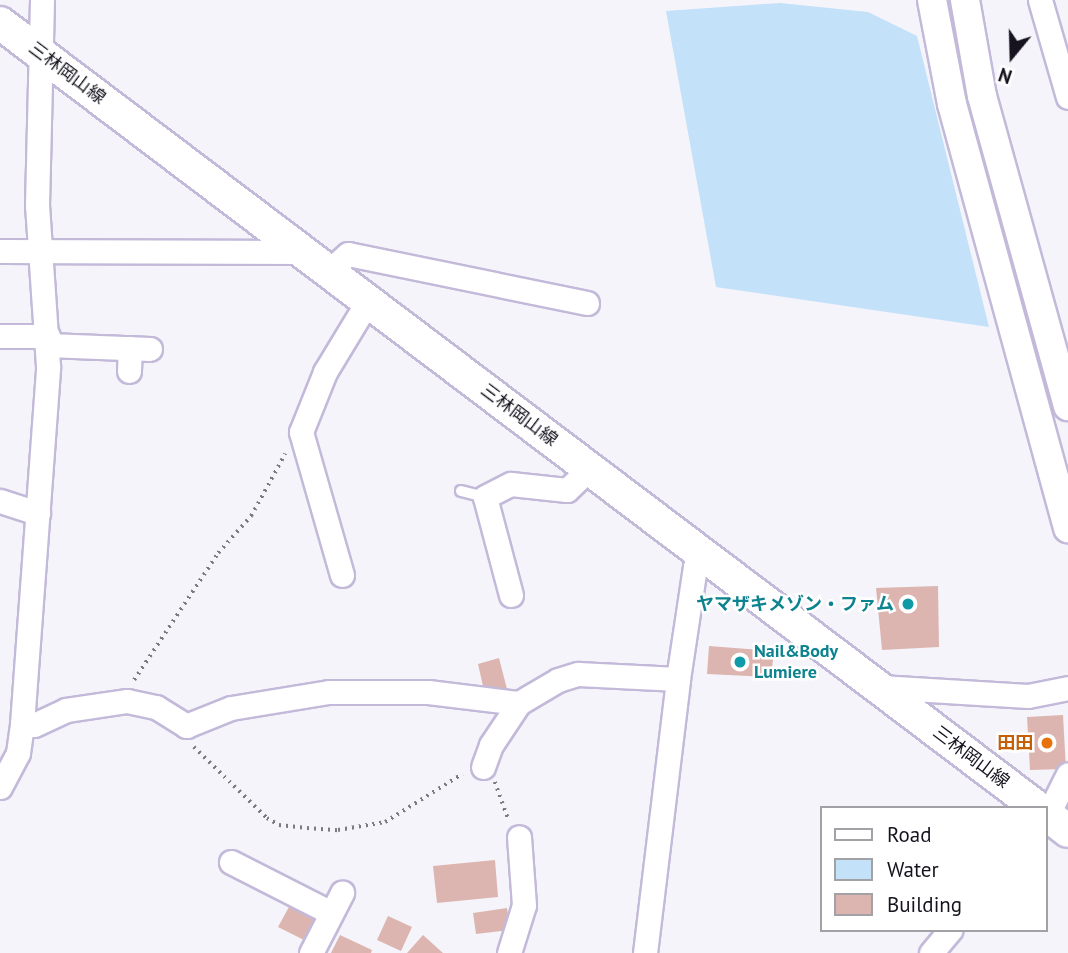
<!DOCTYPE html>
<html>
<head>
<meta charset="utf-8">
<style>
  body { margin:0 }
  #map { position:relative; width:1068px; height:953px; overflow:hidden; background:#f6f4fb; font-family:"PT Sans","Noto Sans JP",sans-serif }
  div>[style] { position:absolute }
  .water>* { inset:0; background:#c3e1f9 }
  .building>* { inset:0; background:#dcb5b0 }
  .path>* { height:3.5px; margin-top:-1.75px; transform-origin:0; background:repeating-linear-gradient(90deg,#7c7982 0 2px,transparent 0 7px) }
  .roads { filter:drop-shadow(2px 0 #c3b9d9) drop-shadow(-2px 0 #c3b9d9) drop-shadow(0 2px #c3b9d9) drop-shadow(0 -2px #c3b9d9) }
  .service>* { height:10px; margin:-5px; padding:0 5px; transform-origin:5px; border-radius:5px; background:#fff }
  .minor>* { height:23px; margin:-11.5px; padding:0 11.5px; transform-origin:11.5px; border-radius:11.5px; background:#fff }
  .tertiary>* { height:28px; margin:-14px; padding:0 14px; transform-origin:14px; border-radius:14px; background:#fff }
  .secondary>* { height:32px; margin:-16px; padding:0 16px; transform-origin:16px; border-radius:16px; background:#fff }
  .dots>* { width:19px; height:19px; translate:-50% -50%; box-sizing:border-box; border:4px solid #fff; border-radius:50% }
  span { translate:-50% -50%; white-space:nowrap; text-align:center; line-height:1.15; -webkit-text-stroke:5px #fff; paint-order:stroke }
  .street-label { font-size:18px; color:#16131e }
  .culture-label { font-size:18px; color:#0d838f; font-weight:700 }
  .right { translate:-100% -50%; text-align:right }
  .left { translate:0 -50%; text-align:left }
  .food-label { font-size:18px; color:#c56008; font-weight:700 }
  .legend { position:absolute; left:820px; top:806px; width:228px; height:126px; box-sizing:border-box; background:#fff; border:2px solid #a2a1a5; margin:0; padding:9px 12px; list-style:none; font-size:21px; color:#16131e }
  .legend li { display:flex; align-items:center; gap:14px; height:35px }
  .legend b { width:35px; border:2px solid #a2a1a5 }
  .north { position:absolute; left:977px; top:21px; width:70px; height:70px; -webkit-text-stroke:5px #fff; paint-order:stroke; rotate:199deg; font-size:19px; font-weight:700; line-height:28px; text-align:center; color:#16131e }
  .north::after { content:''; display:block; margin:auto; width:24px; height:32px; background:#16131e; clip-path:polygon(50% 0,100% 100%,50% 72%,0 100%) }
</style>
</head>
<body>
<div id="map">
  <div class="water">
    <div style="clip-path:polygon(780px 3px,868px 12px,917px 36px,989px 327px,716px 287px,666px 11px)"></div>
  </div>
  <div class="building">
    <div style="clip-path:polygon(938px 586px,939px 647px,882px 650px,876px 588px)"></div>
    <div style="clip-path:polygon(709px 646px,774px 651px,771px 677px,707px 674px)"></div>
    <div style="clip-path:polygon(499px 658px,507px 689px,485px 695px,478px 664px)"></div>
    <div style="clip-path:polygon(1063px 715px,1066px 769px,1030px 770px,1027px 717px)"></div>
    <div style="clip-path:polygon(495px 860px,498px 897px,437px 903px,433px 866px)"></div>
    <div style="clip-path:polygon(290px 905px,317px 919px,306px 941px,278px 927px)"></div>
    <div style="clip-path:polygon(507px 908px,510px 930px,476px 934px,473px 913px)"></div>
    <div style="clip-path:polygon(388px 916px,412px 927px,401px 951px,377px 940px)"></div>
    <div style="clip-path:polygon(340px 935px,372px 950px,371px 953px,331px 953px)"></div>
    <div style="clip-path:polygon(423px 935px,443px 953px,407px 953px)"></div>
  </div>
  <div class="path">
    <div style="left:134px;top:680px;width:152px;rotate:-56.5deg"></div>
    <div style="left:218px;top:553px;width:50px;rotate:-48.3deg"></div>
    <div style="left:251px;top:516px;width:71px;rotate:-61.3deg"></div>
    <div style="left:194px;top:747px;width:102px;rotate:44.2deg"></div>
    <div style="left:267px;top:818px;width:14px;rotate:30deg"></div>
    <div style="left:279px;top:825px;width:28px;rotate:6deg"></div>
    <div style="left:307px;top:828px;width:31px;rotate:4deg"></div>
    <div style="left:338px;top:830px;width:48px;rotate:-9.7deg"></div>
    <div style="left:385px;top:822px;width:91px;rotate:-31.9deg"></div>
    <div style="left:495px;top:782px;width:41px;rotate:70.3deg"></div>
  </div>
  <div class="roads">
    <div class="service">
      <div style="left:461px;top:491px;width:25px;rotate:14deg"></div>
    </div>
    <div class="minor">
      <div style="left:1040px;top:0;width:101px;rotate:73.9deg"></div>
      <div style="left:0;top:251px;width:305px;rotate:0.2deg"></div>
      <div style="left:330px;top:270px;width:24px;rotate:-42deg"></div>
      <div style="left:348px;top:254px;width:244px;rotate:11.6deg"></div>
      <div style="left:0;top:336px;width:48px"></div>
      <div style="left:48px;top:345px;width:102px;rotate:2.2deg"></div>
      <div style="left:129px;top:371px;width:23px;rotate:-88deg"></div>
      <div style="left:0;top:501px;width:40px;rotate:18deg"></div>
      <div style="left:342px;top:575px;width:149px;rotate:-106deg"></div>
      <div style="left:301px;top:432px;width:65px;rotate:-68.2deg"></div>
      <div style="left:325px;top:372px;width:83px;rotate:-58.8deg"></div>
      <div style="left:511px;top:595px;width:101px;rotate:-104.9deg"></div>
      <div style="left:485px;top:497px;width:29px;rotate:-27deg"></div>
      <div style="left:511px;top:484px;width:56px;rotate:6.1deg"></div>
      <div style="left:567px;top:490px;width:30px;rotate:-44deg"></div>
      <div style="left:880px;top:687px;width:148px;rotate:3.5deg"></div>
      <div style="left:1028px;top:696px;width:41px;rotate:-11.3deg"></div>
      <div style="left:22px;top:724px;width:12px;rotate:5deg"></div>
      <div style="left:34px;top:725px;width:35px;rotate:-25deg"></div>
      <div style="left:66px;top:710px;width:62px;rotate:-8.4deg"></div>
      <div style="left:127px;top:701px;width:30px;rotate:12deg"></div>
      <div style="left:156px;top:707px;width:36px;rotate:32deg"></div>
      <div style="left:186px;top:726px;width:48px;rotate:-21.8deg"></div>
      <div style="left:231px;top:708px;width:99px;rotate:-9.3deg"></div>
      <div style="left:329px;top:692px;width:99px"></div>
      <div style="left:428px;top:692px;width:92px;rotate:6.9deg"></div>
      <div style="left:519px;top:703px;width:45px;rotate:-30.5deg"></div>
      <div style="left:558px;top:680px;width:21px;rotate:-17deg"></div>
      <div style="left:578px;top:674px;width:100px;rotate:2.9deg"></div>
      <div style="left:483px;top:767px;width:23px;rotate:-70deg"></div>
      <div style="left:491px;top:745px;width:50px;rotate:-56.3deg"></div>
      <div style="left:0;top:787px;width:38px;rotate:-62deg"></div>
      <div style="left:18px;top:753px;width:29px;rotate:-82deg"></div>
      <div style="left:22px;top:724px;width:359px;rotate:-85.8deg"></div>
      <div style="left:48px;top:366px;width:161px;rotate:-93.9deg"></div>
      <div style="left:37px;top:205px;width:205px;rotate:-88.6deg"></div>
      <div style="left:1045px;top:820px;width:51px;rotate:-63.4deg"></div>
      <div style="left:231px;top:862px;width:112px;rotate:27deg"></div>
      <div style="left:311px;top:953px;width:68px;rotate:-62.7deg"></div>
      <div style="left:509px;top:953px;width:50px;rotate:-72.6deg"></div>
      <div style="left:524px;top:905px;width:68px;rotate:-94.2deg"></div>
      <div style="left:645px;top:953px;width:276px;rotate:-83.1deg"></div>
      <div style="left:678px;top:679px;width:113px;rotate:-81.4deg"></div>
      <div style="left:695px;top:567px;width:15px;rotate:-53deg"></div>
      <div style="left:931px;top:953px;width:30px;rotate:-50deg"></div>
    </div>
    <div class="tertiary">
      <div style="left:932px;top:0;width:106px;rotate:79.1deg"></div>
      <div style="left:952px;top:104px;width:440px;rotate:74.7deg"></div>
      <div style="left:965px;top:0;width:97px;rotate:80deg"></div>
      <div style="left:982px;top:96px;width:322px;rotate:74.5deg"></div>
    </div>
    <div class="secondary">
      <div style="left:0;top:23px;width:1301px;rotate:37.1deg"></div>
      <div style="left:1045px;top:813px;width:29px;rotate:38deg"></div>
    </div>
  </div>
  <div class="dots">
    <div style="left:908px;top:604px;background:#0f9aa8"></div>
    <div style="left:740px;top:662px;background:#0f9aa8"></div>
    <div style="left:1047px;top:743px;background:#e8710a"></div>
  </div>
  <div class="street-label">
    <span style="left:67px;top:73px;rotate:37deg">三林岡山線</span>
    <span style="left:519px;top:415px;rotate:37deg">三林岡山線</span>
    <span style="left:971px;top:757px;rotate:37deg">三林岡山線</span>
  </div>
  <div class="culture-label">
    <span class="right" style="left:894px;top:604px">ヤマザキメゾン・ファム</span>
    <span class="left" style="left:754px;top:662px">Nail&amp;Body<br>Lumiere</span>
  </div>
  <div class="food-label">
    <span class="right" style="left:1033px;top:743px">田田</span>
  </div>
  <ul class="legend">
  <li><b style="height:9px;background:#fff"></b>Road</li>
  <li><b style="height:19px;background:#c3e1f9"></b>Water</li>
  <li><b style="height:19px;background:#dcb5b0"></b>Building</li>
  </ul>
  <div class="north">N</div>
</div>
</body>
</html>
